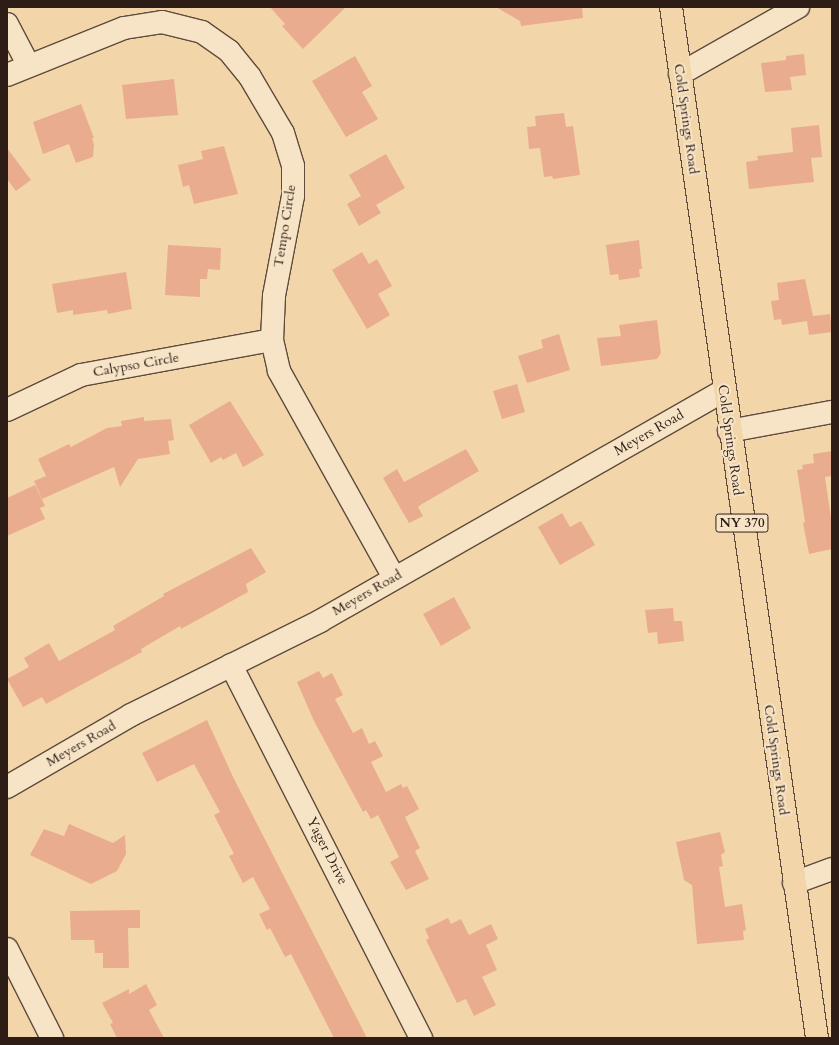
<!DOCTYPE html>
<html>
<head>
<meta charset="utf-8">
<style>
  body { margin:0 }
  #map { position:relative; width:839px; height:1045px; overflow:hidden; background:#f2d6a9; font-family:Cardo,serif }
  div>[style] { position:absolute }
  .building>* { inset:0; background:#eaac8e }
  .roads { filter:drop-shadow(1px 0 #5f4b3b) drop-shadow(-1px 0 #5f4b3b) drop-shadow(0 1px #5f4b3b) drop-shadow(0 -1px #5f4b3b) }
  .minor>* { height:22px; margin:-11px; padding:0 11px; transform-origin:11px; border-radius:11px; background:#f7e4c7 }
  .major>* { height:22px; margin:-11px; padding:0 11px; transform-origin:11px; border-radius:11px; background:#f2d6a9 }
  span { translate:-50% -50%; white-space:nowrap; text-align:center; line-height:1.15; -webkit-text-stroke:4px #f7e4c7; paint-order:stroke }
  .shield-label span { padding:1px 3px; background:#f7e4c7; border:1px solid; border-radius:3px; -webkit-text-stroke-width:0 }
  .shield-label { font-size:13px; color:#2e1d16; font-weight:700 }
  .street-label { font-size:14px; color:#2e1d16 }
  .frame { position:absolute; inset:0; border:8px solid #2e1d16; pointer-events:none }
</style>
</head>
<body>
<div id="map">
  <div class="building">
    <div style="clip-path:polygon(270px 7px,346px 7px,303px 49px,282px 26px,285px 24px)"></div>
    <div style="clip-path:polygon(496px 7px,582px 7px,583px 18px,521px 26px,520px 21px)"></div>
    <div style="clip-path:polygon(804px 54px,806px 75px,790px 77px,792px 90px,765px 92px,761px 63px,786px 60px,786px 56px)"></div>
    <div style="clip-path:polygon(355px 56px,372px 86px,362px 92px,378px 119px,346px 137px,312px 81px)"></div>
    <div style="clip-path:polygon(174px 79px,178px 115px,126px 119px,122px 85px)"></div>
    <div style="clip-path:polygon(81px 104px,94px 138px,92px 138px,94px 145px,93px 157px,76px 163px,69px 144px,43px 154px,33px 122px)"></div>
    <div style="clip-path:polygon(564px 113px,566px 127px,573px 126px,580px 175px,553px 179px,552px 176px,544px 177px,540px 148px,529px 149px,527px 127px,536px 126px,535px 116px)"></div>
    <div style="clip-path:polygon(819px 125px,822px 157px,811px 158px,814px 182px,749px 189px,746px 162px,758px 160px,757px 156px,793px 152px,791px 128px)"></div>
    <div style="clip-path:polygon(224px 146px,238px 194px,194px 204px,189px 185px,183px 187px,178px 165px,203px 159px,201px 151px)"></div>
    <div style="clip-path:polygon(7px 148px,31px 180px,16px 191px,7px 179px)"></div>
    <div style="clip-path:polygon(386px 154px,405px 188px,376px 205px,381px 213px,359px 226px,347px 204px,361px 196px,349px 175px)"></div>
    <div style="clip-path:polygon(639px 240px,642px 269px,639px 269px,640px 277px,619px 280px,618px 274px,610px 275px,606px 245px)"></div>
    <div style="clip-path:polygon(168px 245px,221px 248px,220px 270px,208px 269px,207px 279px,200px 279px,200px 297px,165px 295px)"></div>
    <div style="clip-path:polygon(362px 252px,369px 264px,377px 259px,392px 286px,378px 294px,390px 315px,367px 329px,332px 270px)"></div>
    <div style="clip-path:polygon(126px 272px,132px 309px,108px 314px,107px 310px,73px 315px,73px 310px,57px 313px,52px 284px)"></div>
    <div style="clip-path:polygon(805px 279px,813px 316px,830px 314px,832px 332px,809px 335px,807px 321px,782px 325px,781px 319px,774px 320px,771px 301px,779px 300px,777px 283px)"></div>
    <div style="clip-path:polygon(657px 320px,661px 353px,657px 359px,601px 366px,597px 338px,621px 336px,619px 325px)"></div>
    <div style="clip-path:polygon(559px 334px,570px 370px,527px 383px,518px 356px,543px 348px,541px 340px)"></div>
    <div style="clip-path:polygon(517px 384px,525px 412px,502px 419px,493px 391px)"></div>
    <div style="clip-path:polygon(230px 401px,264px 455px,243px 467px,236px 453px,223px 460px,221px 457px,211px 463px,189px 425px)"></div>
    <div style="clip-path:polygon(144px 417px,144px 421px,171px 419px,174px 440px,168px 441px,170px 454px,138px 459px,120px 487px,114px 467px,42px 499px,34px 481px,46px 476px,38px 459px,69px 444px,71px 447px,107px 428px,122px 426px,121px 421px)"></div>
    <div style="clip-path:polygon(466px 449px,479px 471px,422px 504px,418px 507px,423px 516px,409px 523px,383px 478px,397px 469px,404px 482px)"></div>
    <div style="clip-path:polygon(832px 451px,832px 476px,825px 477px,832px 525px,832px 549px,809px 554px,803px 523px,805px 522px,797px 470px,803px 469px,802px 465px,814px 463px,813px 454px)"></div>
    <div style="clip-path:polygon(35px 485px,45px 506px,40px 508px,45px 519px,7px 536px,7px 498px)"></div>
    <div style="clip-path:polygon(562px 513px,570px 527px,581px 521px,595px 545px,560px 565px,538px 527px)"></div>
    <div style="clip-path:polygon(251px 548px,266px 572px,246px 584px,248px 592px,181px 629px,180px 626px,141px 649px,142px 652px,46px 704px,42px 697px,23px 707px,7px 679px,29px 667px,24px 658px,49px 643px,59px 661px,115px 630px,113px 626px,164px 596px,163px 594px)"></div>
    <div style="clip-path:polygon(454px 597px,471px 628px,441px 646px,423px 614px)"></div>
    <div style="clip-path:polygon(673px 608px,674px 621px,682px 621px,684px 641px,658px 644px,657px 632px,648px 633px,645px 610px)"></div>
    <div style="clip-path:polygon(319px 671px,323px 678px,332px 673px,343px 695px,335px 699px,353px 733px,362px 728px,369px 744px,375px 741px,383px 756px,371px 762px,386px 792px,401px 784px,403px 788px,407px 786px,419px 809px,405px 817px,420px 848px,415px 851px,429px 879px,406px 890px,390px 862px,399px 857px,378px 815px,371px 819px,366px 810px,363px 812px,314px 721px,297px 682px)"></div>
    <div style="clip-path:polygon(207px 720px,234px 779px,367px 1038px,334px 1038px,291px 954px,285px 957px,270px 928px,267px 930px,259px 914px,270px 909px,253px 877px,243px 883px,229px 856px,234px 854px,214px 815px,220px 812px,194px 764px,157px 782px,142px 753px)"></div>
    <div style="clip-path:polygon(69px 824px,113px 843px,125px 835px,126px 854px,117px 871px,91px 884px,30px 855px,44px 829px,64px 836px)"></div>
    <div style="clip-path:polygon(720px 832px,725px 852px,721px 855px,723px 866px,719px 867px,725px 907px,742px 904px,746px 930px,743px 931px,744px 940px,697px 944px,692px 885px,684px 880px,676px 842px)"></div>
    <div style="clip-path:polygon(140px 910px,140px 928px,128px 928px,129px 968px,103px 968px,103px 953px,95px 953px,94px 940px,71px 940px,70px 911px)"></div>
    <div style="clip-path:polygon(448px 918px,451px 924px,461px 919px,469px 935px,491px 924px,498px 939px,486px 945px,497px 970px,482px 977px,496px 1005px,474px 1016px,466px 999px,457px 1003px,426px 940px,429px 938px,425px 929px)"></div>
    <div style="clip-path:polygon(146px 984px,157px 1005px,149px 1010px,164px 1038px,117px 1038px,110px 1024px,113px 1023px,102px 1003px,129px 989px,129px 994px)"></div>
  </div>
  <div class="roads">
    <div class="minor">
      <div style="left:7px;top:24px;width:47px;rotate:62.4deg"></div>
      <div style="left:680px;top:74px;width:136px;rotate:-29.6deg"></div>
      <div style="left:7px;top:75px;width:126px;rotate:-21.9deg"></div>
      <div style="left:124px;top:28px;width:38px;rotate:-9deg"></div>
      <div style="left:162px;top:22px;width:41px;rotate:14deg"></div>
      <div style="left:202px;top:32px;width:33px;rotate:35deg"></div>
      <div style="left:229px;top:51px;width:33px;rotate:51deg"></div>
      <div style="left:250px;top:77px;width:65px;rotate:59.5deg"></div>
      <div style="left:283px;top:133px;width:34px;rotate:73deg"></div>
      <div style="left:293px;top:166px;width:30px;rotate:90deg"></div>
      <div style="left:293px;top:196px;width:102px;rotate:100.8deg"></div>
      <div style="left:274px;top:296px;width:44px;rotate:92.6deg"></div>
      <div style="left:272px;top:340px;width:32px;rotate:77deg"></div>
      <div style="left:279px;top:371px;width:237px;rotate:60.9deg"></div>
      <div style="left:7px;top:410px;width:82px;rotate:-25.3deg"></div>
      <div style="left:81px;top:375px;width:194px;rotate:-10.4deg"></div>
      <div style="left:729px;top:431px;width:105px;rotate:-10.5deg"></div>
      <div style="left:231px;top:665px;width:419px;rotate:63deg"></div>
      <div style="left:7px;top:787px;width:143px;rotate:-30.1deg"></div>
      <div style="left:131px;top:715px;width:211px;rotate:-26.4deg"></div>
      <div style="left:320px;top:621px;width:464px;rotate:-29.7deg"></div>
      <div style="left:794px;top:883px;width:40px;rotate:-20.2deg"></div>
      <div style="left:7px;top:949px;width:100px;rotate:63.2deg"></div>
    </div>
    <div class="major">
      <div style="left:671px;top:7px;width:1041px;rotate:81.94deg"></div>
    </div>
  </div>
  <div class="shield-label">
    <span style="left:742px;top:523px">NY 370</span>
  </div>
  <div class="street-label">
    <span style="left:686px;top:119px;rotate:82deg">Cold Springs Road</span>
    <span style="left:285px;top:226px;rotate:-81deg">Tempo Circle</span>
    <span style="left:136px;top:365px;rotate:-10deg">Calypso Circle</span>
    <span style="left:649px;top:433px;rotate:-30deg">Meyers Road</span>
    <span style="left:730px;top:440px;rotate:82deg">Cold Springs Road</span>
    <span style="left:367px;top:593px;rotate:-30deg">Meyers Road</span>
    <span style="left:81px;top:744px;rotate:-30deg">Meyers Road</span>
    <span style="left:776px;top:760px;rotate:82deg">Cold Springs Road</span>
    <span style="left:327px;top:851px;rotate:63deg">Yager Drive</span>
  </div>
  <div class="frame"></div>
</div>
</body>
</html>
